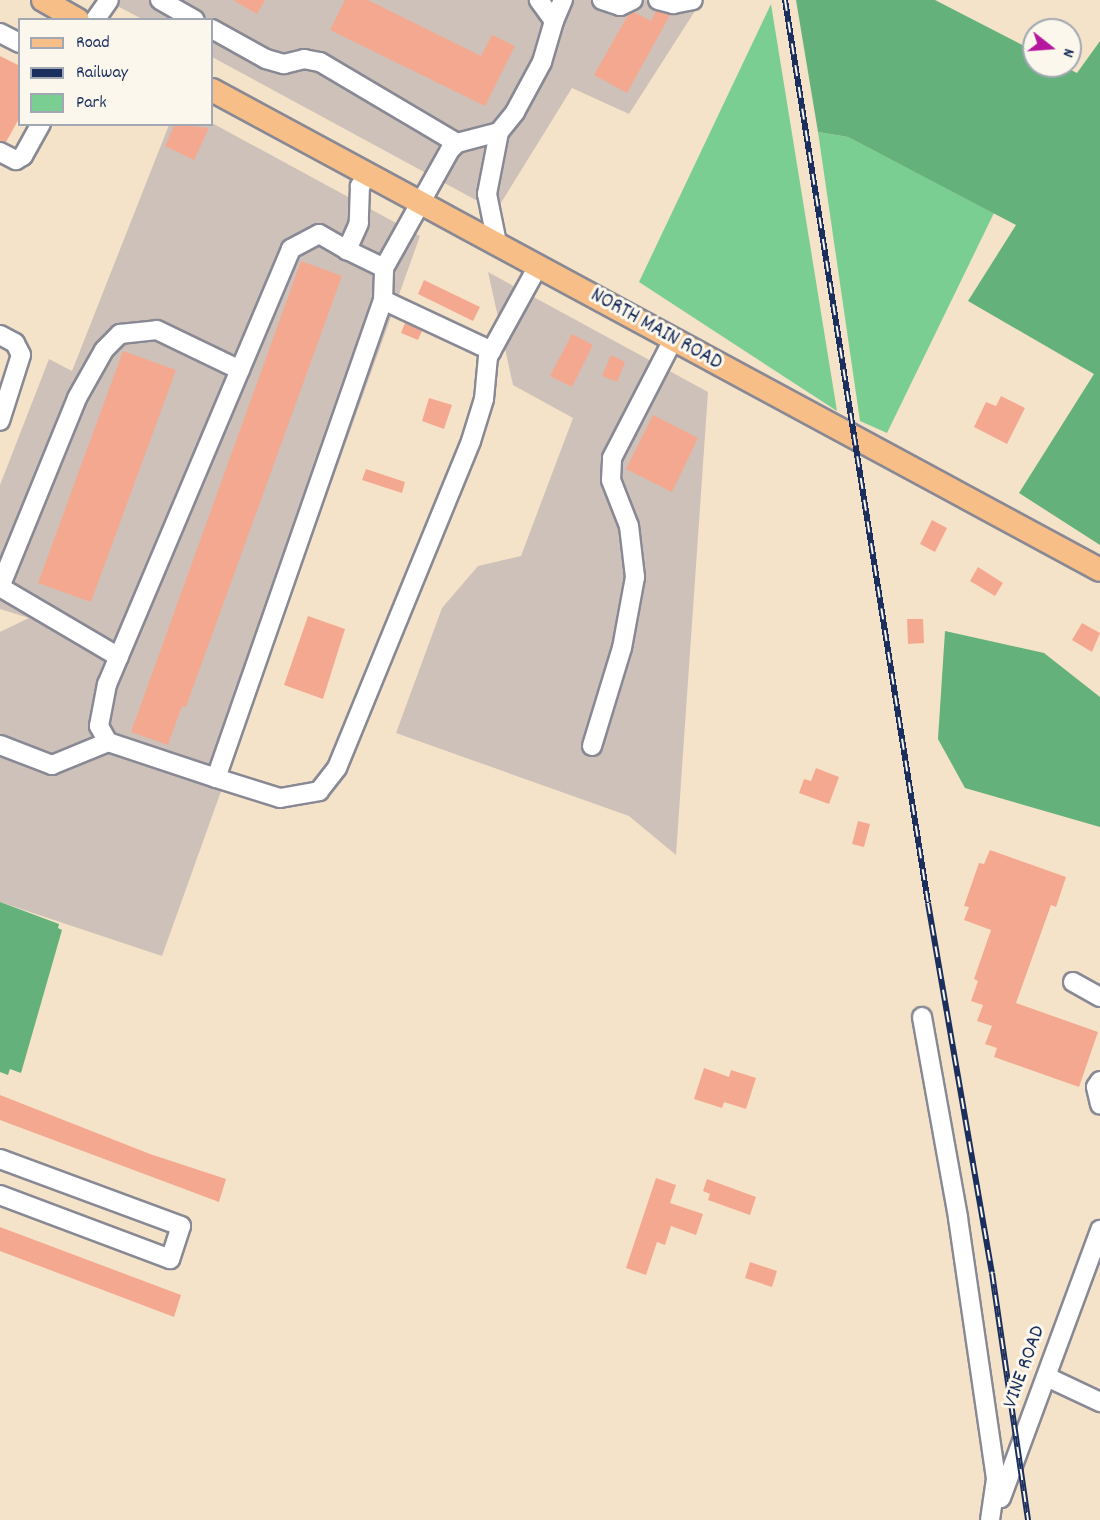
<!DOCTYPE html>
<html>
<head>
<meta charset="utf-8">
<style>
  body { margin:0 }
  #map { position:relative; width:1100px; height:1520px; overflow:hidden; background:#f5e3c9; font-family:Dekko,sans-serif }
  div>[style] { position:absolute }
  .industrial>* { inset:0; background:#cec1b9 }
  .green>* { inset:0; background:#7bce91 }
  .forest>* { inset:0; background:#64b17b }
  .building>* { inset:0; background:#f5a890 }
  .roads { filter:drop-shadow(2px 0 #888994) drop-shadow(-2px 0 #888994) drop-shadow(0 2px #888994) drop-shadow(0 -2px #888994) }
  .minor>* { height:18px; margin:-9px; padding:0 9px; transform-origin:9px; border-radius:9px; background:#fff }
  .major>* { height:22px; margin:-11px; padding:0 11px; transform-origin:11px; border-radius:11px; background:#f7be87 }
  .rail>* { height:6px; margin-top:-3px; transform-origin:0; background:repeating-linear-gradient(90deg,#fbf7ec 0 11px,#1b2f5e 0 22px); box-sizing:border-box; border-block:2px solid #1b2f5e }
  span { translate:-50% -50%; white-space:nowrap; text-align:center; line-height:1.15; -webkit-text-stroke:6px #fbf7ec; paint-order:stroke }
  .street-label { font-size:21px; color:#1b2f5e }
  .legend { position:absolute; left:18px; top:18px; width:195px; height:108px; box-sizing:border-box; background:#fbf7ec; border:2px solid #a1a7b3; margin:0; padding:8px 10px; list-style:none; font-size:18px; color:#1b2f5e }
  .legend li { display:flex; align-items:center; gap:12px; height:30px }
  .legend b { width:30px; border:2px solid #a1a7b3 }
  .north { position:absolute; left:1022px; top:18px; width:60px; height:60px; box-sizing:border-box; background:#fbf7ec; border:2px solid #a1a7b3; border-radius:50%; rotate:107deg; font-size:16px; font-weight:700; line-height:24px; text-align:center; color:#1b2f5e }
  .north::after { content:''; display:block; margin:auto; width:21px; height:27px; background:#b5179e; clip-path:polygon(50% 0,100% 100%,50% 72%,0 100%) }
</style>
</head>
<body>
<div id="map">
  <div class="industrial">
    <div style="clip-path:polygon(106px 0,702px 0,629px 114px,572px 88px,496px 211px,212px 57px,212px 20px,142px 19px)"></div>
    <div style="clip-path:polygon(212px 123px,420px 236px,162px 956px,0 902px,0 632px,29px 618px,0 609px,0 485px,49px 359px,72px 371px,169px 125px)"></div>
    <div style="clip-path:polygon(488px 272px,708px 392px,676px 855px,629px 816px,396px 733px,442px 608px,478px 566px,521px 556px,573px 418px,513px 385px)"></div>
  </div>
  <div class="green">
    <div style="clip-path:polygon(771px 4px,837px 411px,639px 282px)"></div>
    <div style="clip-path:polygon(818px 132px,848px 137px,994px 213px,887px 433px,860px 421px)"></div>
  </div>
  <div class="forest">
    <div style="clip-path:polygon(796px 0,935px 0,1034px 51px,1034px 66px,1063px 66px,1077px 73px,1100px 41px,1100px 545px,1019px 493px,1094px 374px,968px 301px,1016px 225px,848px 137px,818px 132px)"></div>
    <div style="clip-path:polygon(945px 631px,1044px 653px,1100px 697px,1100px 827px,965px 788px,938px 739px)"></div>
    <div style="clip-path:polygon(0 902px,59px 924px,58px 928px,62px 930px,21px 1073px,10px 1069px,8px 1075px,0 1072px)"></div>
  </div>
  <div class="building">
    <div style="clip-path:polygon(233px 0,265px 0,257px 14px)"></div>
    <div style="clip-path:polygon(345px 0,368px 0,481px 56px,492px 35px,515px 46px,485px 106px,330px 30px)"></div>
    <div style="clip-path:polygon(656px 11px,670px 15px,627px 93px,594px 75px,628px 15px,634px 12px,651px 21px)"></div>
    <div style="clip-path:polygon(0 56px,20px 66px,20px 117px,6px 142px,0 141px)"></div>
    <div style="clip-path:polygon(175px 124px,209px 128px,194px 160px,165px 146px)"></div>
    <div style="clip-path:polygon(301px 261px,342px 276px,186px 707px,182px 706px,168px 745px,131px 732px)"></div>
    <div style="clip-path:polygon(424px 280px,480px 307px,473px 321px,418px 294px)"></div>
    <div style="clip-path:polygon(405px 323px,422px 331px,418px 340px,401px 333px)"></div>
    <div style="clip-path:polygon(572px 334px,593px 345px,572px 387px,550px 376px)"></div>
    <div style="clip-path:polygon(123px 351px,176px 370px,91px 602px,38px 583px)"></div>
    <div style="clip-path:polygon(611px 355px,625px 362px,617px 382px,602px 376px)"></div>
    <div style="clip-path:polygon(1001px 396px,1025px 408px,1007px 444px,974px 427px,986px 402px,996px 406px)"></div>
    <div style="clip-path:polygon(429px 398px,452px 405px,444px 429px,422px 421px)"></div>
    <div style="clip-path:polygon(653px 415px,698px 438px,672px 492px,626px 469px)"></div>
    <div style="clip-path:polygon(366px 469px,405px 482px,402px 493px,362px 480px)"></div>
    <div style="clip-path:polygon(932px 520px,947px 528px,935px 552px,920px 544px)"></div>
    <div style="clip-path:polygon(978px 567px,1003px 583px,995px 596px,970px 581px)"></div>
    <div style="clip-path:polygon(308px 616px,345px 629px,323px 699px,284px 685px)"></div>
    <div style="clip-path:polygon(907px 619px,923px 619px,924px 643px,908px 644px)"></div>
    <div style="clip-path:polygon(1082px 623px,1100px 633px,1092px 652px,1072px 640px)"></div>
    <div style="clip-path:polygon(816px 768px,839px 777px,829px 804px,799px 793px,804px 779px,811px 781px)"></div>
    <div style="clip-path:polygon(858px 821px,870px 824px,864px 847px,852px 844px)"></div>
    <div style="clip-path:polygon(990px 850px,1066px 877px,1056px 907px,1051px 905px,1016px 1003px,1098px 1032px,1079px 1087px,994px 1057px,997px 1048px,985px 1044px,992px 1026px,977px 1021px,983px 1005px,971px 1001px,978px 981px,974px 979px,991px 930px,964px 920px,969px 907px,964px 906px,979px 863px,984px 864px)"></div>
    <div style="clip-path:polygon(704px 1068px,729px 1077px,731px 1070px,756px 1078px,746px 1109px,724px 1102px,722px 1108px,694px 1099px)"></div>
    <div style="clip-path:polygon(0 1095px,150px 1154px,226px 1179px,219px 1202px,0 1120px)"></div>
    <div style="clip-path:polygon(656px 1178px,676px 1185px,670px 1203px,703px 1214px,696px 1235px,671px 1226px,665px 1245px,657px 1242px,646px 1275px,626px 1268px)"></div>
    <div style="clip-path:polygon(707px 1179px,756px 1197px,750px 1215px,708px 1200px,710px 1194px,703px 1191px)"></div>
    <div style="clip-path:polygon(0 1227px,181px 1295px,174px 1317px,0 1251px)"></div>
    <div style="clip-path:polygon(750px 1262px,777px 1271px,772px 1287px,745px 1278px)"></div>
  </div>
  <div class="roads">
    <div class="minor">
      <div style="left:160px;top:0;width:40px;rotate:29.7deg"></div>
      <div style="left:602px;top:0;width:19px;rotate:18deg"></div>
      <div style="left:620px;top:6px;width:14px;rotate:-25deg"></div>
      <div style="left:658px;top:0;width:16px;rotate:15deg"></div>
      <div style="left:673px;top:4px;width:20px;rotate:-11deg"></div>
      <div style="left:95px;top:20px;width:24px;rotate:-55deg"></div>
      <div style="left:554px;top:21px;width:23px;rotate:-67deg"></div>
      <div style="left:212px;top:29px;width:62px;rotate:29.1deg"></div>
      <div style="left:266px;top:59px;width:19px;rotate:16deg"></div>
      <div style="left:284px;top:64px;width:21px;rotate:-14deg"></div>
      <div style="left:304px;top:59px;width:16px;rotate:11deg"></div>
      <div style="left:320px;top:62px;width:159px;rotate:30.6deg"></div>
      <div style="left:0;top:33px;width:22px;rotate:27deg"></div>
      <div style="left:0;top:152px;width:18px;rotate:27deg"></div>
      <div style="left:16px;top:160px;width:8px;rotate:-30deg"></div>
      <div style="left:23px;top:156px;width:37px;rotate:-61deg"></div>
      <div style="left:370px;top:174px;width:16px;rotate:130deg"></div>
      <div style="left:360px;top:186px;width:37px;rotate:92deg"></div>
      <div style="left:359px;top:223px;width:30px;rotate:114deg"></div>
      <div style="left:347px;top:250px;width:32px;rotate:-150deg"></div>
      <div style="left:319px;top:234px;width:32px;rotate:152deg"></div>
      <div style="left:291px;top:249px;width:472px;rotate:112.9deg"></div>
      <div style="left:107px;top:684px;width:43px;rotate:100.8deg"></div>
      <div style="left:99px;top:726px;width:18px;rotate:61deg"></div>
      <div style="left:108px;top:742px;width:114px;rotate:18.4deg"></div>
      <div style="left:216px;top:778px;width:506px;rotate:-70.74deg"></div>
      <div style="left:383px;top:300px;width:32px;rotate:-88deg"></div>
      <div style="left:384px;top:268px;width:135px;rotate:-60.8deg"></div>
      <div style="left:450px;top:150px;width:10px;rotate:-45deg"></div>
      <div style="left:457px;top:143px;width:43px;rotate:-14.7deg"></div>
      <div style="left:499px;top:132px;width:26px;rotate:-51deg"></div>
      <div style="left:515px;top:112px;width:57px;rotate:-61.6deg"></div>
      <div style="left:542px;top:62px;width:43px;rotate:-73.7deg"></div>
      <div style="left:554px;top:21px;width:26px;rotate:-126deg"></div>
      <div style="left:497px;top:243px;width:50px;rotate:-101.5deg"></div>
      <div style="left:487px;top:194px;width:63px;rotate:-79deg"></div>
      <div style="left:347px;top:250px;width:41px;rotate:25.9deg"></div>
      <div style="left:383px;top:300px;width:120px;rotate:25.1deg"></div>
      <div style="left:0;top:335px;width:17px;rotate:28deg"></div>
      <div style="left:15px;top:343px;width:13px;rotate:63deg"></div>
      <div style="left:21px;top:355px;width:69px;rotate:107.7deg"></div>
      <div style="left:0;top:587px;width:204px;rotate:-67.8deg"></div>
      <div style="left:77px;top:398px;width:55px;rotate:-60.6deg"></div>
      <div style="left:104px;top:350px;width:23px;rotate:-45deg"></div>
      <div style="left:120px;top:334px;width:37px;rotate:-6deg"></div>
      <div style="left:157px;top:330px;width:92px;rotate:25.7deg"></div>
      <div style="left:0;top:587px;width:138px;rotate:30.5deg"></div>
      <div style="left:0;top:745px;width:56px;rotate:21deg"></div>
      <div style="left:52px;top:765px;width:61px;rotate:-22.3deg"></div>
      <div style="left:592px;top:746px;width:102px;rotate:-73deg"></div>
      <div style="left:622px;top:648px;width:72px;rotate:-79.6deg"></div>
      <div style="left:635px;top:577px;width:51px;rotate:-96.7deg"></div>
      <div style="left:629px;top:526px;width:49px;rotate:-111.4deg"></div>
      <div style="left:611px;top:480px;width:22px;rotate:-87deg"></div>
      <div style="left:612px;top:458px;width:133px;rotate:-62.7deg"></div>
      <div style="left:216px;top:778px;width:67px;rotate:17.4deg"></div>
      <div style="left:280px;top:798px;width:40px;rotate:-10deg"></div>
      <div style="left:319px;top:791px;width:29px;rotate:-52deg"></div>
      <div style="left:337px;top:768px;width:353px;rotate:-67.7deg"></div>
      <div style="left:471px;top:441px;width:44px;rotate:-72.8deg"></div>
      <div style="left:484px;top:399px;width:42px;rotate:-84.6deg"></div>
      <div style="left:488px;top:357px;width:104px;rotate:-61.2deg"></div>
      <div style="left:1073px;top:982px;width:31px;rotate:29deg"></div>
      <div style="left:922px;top:1017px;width:204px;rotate:79.8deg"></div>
      <div style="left:958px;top:1218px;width:264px;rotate:81.7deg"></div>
      <div style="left:996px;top:1479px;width:41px;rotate:98.3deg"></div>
      <div style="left:1100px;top:1081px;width:7px;rotate:124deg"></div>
      <div style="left:1096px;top:1087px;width:18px;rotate:77deg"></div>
      <div style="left:0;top:1159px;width:193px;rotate:20.3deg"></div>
      <div style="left:181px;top:1226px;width:35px;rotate:108deg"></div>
      <div style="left:170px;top:1259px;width:182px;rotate:-159.4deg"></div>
      <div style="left:1047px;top:1377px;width:59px;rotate:25.3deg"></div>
      <div style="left:1001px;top:1498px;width:286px;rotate:-69.7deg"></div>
    </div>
    <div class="major">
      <div style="left:43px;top:0;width:40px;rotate:29.7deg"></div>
      <div style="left:212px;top:90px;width:1009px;rotate:28.39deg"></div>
    </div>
  </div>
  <div class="rail">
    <div style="left:785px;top:0;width:914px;rotate:81deg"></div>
    <div style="left:928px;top:903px;width:375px;rotate:80.2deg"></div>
    <div style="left:992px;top:1273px;width:250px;rotate:81.7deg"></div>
  </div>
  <div class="street-label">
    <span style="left:656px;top:330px;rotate:29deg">NORTH MAIN ROAD</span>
    <span style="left:1025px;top:1367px;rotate:-70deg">VINE ROAD</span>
  </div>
  <ul class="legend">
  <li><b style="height:8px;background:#f7be87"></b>Road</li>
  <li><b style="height:8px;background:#1b2f5e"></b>Railway</li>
  <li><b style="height:16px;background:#7bce91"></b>Park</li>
  </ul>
  <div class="north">N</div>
</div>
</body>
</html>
